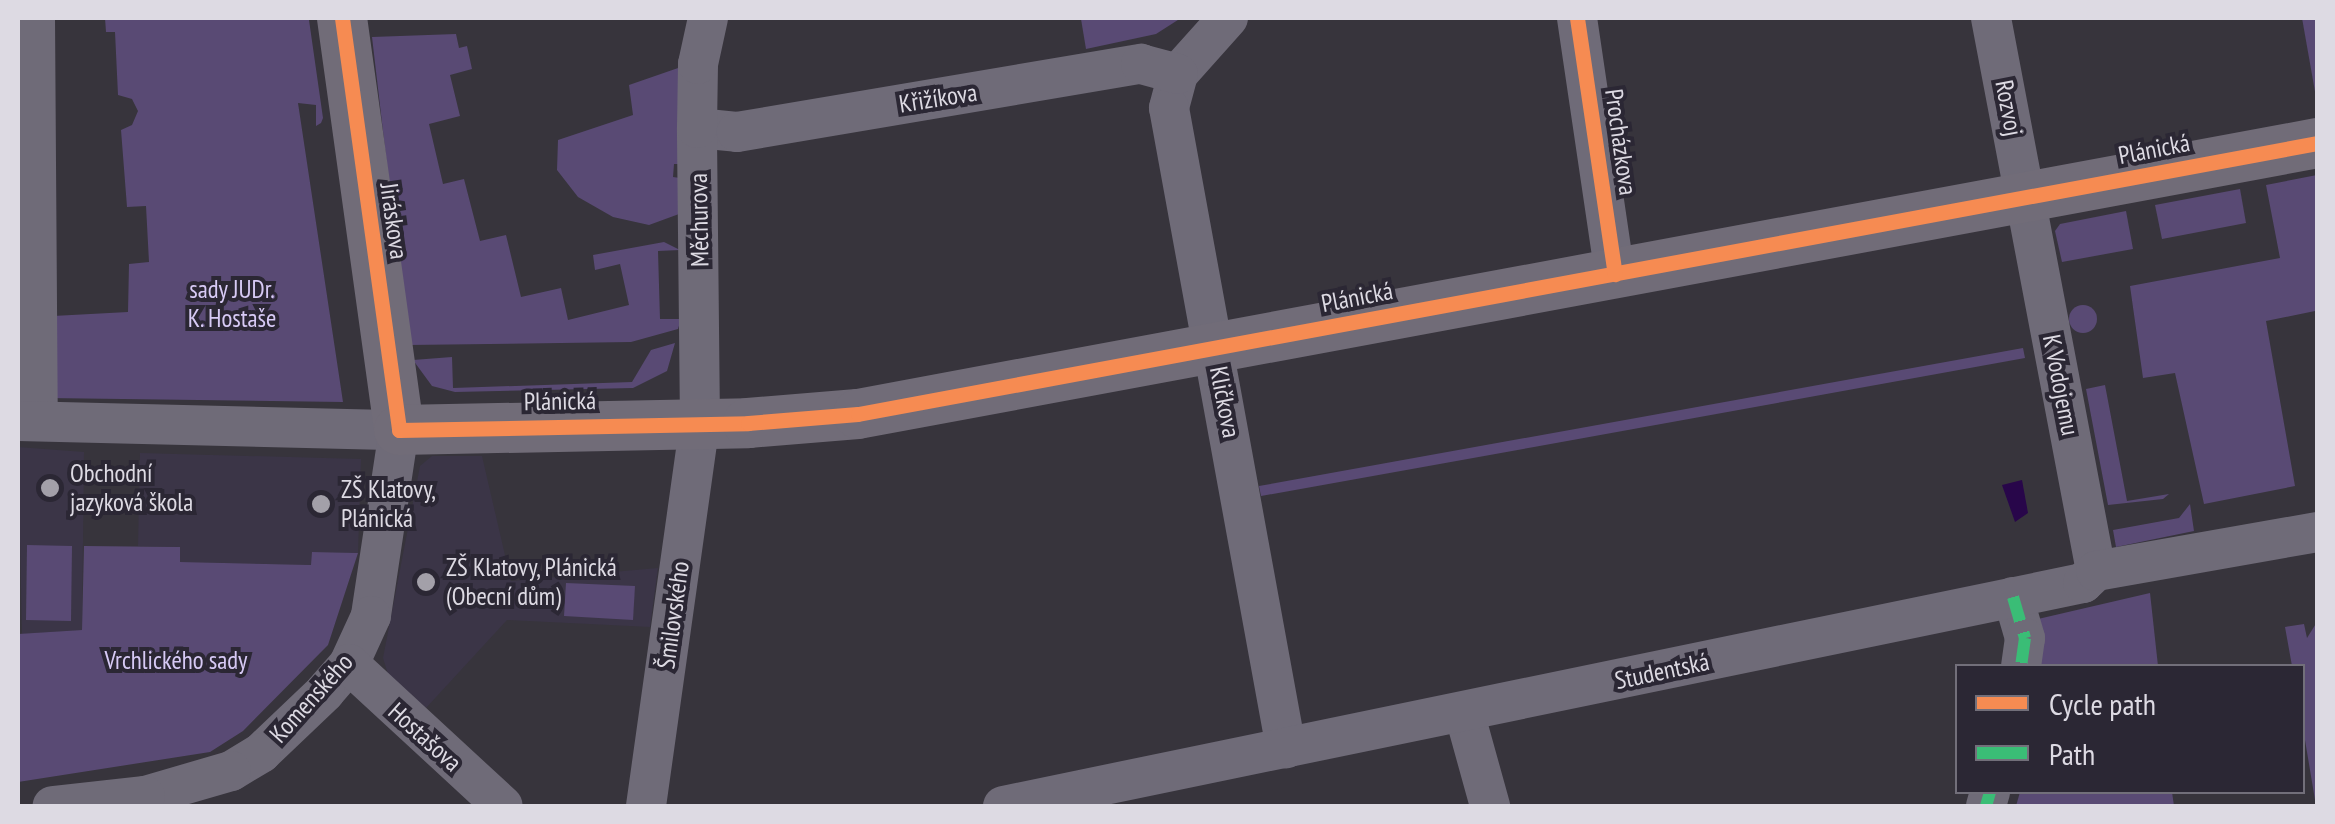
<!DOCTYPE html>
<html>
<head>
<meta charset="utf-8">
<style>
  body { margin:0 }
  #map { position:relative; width:2335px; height:824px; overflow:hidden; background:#37343c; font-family:"PT Sans Narrow",sans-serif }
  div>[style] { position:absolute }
  .built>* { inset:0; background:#3b3547 }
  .green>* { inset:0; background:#594a74 }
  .round { border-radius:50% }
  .water>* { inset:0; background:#28064a }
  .minor>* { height:40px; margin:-20px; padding:0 20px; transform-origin:20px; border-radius:20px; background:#6f6b78 }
  .major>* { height:50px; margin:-25px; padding:0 25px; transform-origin:25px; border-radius:25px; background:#716c78 }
  .quiet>* { height:12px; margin-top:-6px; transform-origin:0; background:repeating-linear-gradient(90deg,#3abd76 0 25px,transparent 0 37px) }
  .cycleway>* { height:15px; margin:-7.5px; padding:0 7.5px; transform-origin:7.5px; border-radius:7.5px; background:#f68b52 }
  .dots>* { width:28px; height:28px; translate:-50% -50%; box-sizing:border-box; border:5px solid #2b2734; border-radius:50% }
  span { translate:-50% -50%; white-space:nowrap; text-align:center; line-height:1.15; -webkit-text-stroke:8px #2b2734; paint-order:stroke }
  .street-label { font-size:25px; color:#dddae3 }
  .park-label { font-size:25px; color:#d7caf5 }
  .poi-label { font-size:25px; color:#dddae3 }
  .left { translate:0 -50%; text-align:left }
  .frame { position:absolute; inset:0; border:20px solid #dddae3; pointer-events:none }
  .legend { position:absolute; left:1955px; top:664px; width:350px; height:130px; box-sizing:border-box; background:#2b2734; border:2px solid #726f7a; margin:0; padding:12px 18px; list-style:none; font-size:30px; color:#dddae3 }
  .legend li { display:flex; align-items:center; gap:20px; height:50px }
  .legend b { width:50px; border:2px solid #726f7a }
</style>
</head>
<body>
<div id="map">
  <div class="built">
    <div style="clip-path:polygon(18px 447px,84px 452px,82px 630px,22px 634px)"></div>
    <div style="clip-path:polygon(140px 453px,361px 459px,358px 553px,312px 552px,312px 565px,179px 562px,179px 547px,138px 546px)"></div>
    <div style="clip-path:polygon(432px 456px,482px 456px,511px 581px,658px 568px,650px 627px,507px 620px,426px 708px,388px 674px,383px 658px,420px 466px)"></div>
  </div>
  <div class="green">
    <div style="clip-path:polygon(105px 18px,309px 20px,323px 118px,321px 123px,316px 126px,316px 105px,298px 103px,343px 402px,46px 398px,53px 316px,128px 312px,129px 264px,149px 262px,146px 206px,127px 207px,121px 130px,132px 125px,138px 111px,132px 99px,118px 95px,115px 32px,106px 32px)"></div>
    <div style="clip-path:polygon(1181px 18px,1156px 34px,1086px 49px,1081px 19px)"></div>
    <div style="clip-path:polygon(2302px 18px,2316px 18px,2317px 103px)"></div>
    <div style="clip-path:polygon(456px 34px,459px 48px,467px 46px,472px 69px,450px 75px,460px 116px,429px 124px,443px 184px,464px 179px,480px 241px,506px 235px,521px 297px,561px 288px,568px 320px,629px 305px,620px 264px,595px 270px,593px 255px,664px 242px,680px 250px,658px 251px,660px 319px,681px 319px,678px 329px,631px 342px,408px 345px,372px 37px)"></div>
    <div style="clip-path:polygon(681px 67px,680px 164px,674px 164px,673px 177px,680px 178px,679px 214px,649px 225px,613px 217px,578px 197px,557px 170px,558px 140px,633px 115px,629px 85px)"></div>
    <div style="clip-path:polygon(2317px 175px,2317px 319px,2315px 311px,2266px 321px,2295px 486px,2204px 504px,2175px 373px,2143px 378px,2130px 286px,2280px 258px,2266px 185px)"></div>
    <div style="clip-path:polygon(2240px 189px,2246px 223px,2162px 239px,2155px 205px)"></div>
    <div style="clip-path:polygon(2126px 211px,2133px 249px,2062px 262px,2055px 231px,2060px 224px)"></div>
    <div class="round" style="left:2069px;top:305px;width:28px;height:28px"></div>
    <div style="clip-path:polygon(675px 343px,667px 371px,633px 388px,455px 392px,432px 386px,413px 360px,452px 357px,453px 388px,632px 382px,651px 350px)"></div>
    <div style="clip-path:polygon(2023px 348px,2025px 358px,1534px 447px,1261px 496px,1259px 486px)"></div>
    <div style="clip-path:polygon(2105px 385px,2127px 501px,2169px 494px,2163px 499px,2108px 505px,2086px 389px)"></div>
    <div style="clip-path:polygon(2190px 504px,2194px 531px,2116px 547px,2113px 530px,2179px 518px)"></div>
    <div style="clip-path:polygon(27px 545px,72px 546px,71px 621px,26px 620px)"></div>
    <div style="clip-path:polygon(84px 546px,180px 547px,180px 562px,311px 565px,312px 552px,358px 553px,328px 645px,243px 731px,210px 752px,18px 782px,18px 634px,82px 630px)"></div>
    <div style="clip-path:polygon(566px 583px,635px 586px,633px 620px,564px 616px)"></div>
    <div style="clip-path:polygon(2150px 593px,2158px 666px,2039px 666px,2038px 619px)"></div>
    <div style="clip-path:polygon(2317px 622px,2318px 806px,2316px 806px,2303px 728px,2302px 666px,2292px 666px,2285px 627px,2304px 624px,2307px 638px)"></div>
    <div style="clip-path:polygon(2020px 792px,2172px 792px,2174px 806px,2016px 806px)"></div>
  </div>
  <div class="water">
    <div style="clip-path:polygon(2022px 480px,2028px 513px,2015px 522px,2002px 485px)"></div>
  </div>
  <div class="minor">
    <div style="left:35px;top:18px;width:403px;rotate:89.6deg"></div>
    <div style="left:1228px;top:18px;width:75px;rotate:131.8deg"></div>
    <div style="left:1178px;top:74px;width:35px;rotate:105deg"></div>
    <div style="left:1169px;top:108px;width:651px;rotate:79.64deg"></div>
    <div style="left:1577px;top:18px;width:259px;rotate:81.6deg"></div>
    <div style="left:1991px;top:18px;width:563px;rotate:79.25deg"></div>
    <div style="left:697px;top:128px;width:40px;rotate:5.7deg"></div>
    <div style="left:737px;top:132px;width:410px;rotate:-9.6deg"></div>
    <div style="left:1141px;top:64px;width:38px;rotate:15deg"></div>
    <div style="left:18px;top:421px;width:381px;rotate:1.4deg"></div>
    <div style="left:399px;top:430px;width:188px;rotate:98.6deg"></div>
    <div style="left:371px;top:616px;width:53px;rotate:114.6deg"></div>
    <div style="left:349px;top:664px;width:37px;rotate:131deg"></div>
    <div style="left:325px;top:692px;width:88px;rotate:136.4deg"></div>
    <div style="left:261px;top:753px;width:35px;rotate:149deg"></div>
    <div style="left:231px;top:771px;width:90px;rotate:163.8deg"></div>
    <div style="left:145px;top:796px;width:93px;rotate:173.8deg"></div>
    <div style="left:2013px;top:597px;width:43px;rotate:73.7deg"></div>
    <div style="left:2025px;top:638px;width:28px;rotate:98deg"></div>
    <div style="left:349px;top:664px;width:209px;rotate:42.7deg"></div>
    <div style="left:1464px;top:712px;width:98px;rotate:74.5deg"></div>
    <div style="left:646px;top:806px;width:387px;rotate:-82deg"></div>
    <div style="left:700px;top:423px;width:295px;rotate:-90.6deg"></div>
    <div style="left:697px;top:128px;width:64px;rotate:-89.1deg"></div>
    <div style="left:698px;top:64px;width:47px;rotate:-77.7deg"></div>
    <div style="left:1003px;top:806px;width:1103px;rotate:-11.67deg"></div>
    <div style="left:2083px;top:583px;width:18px;rotate:-43deg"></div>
    <div style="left:2096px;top:571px;width:225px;rotate:-10deg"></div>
    <div style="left:1986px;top:806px;width:15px;rotate:-74deg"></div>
  </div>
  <div class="major">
    <div style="left:342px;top:18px;width:416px;rotate:82.1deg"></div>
    <div style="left:399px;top:430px;width:349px;rotate:-1.1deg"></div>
    <div style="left:748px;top:423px;width:110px;rotate:-4.7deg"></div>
    <div style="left:858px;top:414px;width:1485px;rotate:-10.52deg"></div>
  </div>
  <div class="quiet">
    <div style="left:2013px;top:597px;width:43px;rotate:73.7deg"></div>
    <div style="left:2025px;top:638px;width:28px;rotate:98deg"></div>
    <div style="left:1986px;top:806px;width:15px;rotate:-74deg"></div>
  </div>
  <div class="cycleway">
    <div style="left:342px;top:18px;width:416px;rotate:82.1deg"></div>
    <div style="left:399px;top:430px;width:349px;rotate:-1.1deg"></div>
    <div style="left:748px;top:423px;width:110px;rotate:-4.7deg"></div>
    <div style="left:858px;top:414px;width:1485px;rotate:-10.52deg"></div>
    <div style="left:1577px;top:18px;width:259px;rotate:81.6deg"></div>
  </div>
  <div class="dots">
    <div style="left:50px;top:488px;background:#a3a0a9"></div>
    <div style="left:321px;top:504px;background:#a3a0a9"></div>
    <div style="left:426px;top:582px;background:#a3a0a9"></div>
  </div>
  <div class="street-label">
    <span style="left:938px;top:98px;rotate:-9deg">Křižíkova</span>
    <span style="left:2009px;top:108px;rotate:79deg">Rozvoj</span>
    <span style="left:1621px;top:142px;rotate:82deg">Procházkova</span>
    <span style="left:2154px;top:149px;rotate:-11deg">Plánická</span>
    <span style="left:699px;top:220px;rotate:-91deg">Měchurova</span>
    <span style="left:394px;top:221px;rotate:82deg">Jiráskova</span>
    <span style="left:1357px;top:297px;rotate:-11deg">Plánická</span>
    <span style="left:2061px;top:385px;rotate:79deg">K Vodojemu</span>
    <span style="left:560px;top:401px;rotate:-1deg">Plánická</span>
    <span style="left:1225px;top:402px;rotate:79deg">Kličkova</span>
    <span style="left:673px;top:615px;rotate:-82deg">Šmilovského</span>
    <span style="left:1662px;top:671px;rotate:-12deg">Studentská</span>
    <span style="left:311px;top:698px;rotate:-48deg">Komenského</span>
    <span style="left:425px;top:737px;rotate:42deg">Hostašova</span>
  </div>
  <div class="park-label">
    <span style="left:232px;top:304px">sady JUDr.<br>K. Hostaše</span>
    <span style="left:176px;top:660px">Vrchlického sady</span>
  </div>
  <div class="poi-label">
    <span class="left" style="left:70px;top:488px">Obchodní<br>jazyková škola</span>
    <span class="left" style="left:341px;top:504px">ZŠ Klatovy,<br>Plánická</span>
    <span class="left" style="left:446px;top:582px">ZŠ Klatovy, Plánická<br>(Obecní dům)</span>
  </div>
  <div class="frame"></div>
  <ul class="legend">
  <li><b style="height:12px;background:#f68b52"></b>Cycle path</li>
  <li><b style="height:12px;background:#3abd76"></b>Path</li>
  </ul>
</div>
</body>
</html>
